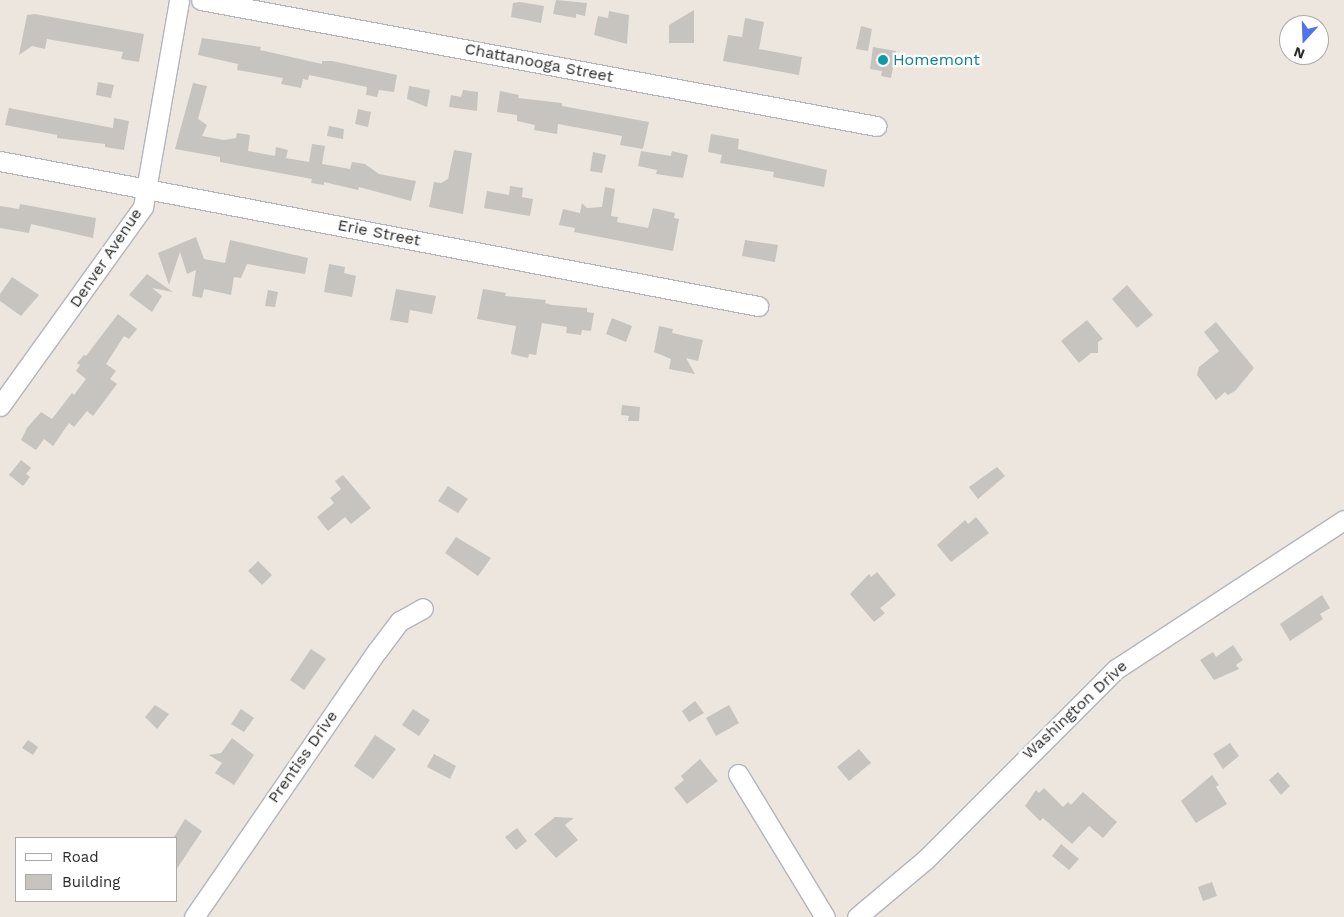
<!DOCTYPE html>
<html>
<head>
<meta charset="utf-8">
<style>
  body { margin:0 }
  #map { position:relative; width:1344px; height:917px; overflow:hidden; background:#ece6df; font-family:"Work Sans",sans-serif }
  div>[style] { position:absolute }
  .building>* { inset:0; background:#c7c3be }
  .roads { filter:drop-shadow(1px 0 #b3b5bd) drop-shadow(-1px 0 #b3b5bd) drop-shadow(0 1px #b3b5bd) drop-shadow(0 -1px #b3b5bd) }
  .minor>* { height:19px; margin:-9.5px; padding:0 9.5px; transform-origin:9.5px; border-radius:9.5px; background:#fff }
  .dots>* { width:14px; height:14px; translate:-50% -50%; box-sizing:border-box; border:2px solid #fff; border-radius:50% }
  span { translate:-50% -50%; white-space:nowrap; text-align:center; line-height:1.15; -webkit-text-stroke:4.5px #fff; paint-order:stroke }
  .culture-label { font-size:16px; color:#0d838f }
  .left { translate:0 -50%; text-align:left }
  .street-label { font-size:16px; color:#2b2b2b }
  .legend { position:absolute; left:15px; top:837px; width:162px; height:65px; box-sizing:border-box; background:#fff; border:1px solid #aaa; margin:0; padding:6px 9px; list-style:none; font-size:15px; color:#2b2b2b }
  .legend li { display:flex; align-items:center; gap:10px; height:25px }
  .legend b { width:25px; border:1px solid #aaa }
  .north { position:absolute; left:1279px; top:15px; width:50px; height:50px; box-sizing:border-box; background:#fff; border:1px solid #aaa; border-radius:50%; rotate:200deg; font-size:14px; font-weight:700; line-height:20px; text-align:center; color:#2b2b2b }
  .north::after { content:''; display:block; margin:auto; width:18px; height:22px; background:#5073e7; clip-path:polygon(50% 0,100% 100%,50% 72%,0 100%) }
</style>
</head>
<body>
<div id="map">
  <div class="building">
    <div style="clip-path:polygon(556px 0,587px 3px,585px 16px,576px 14px,576px 18px,553px 14px)"></div>
    <div style="clip-path:polygon(520px 2px,544px 6px,541px 23px,511px 17px,513px 3px)"></div>
    <div style="clip-path:polygon(694px 10px,694px 43px,669px 43px,669px 25px)"></div>
    <div style="clip-path:polygon(609px 11px,629px 15px,627px 44px,594px 35px,598px 16px,608px 18px)"></div>
    <div style="clip-path:polygon(35px 14px,144px 34px,139px 62px,121px 59px,123px 52px,47px 39px,45px 49px,32px 46px,19px 55px,27px 15px)"></div>
    <div style="clip-path:polygon(745px 18px,764px 22px,759px 49px,802px 57px,799px 75px,723px 61px,728px 35px,742px 37px)"></div>
    <div style="clip-path:polygon(861px 26px,872px 29px,868px 51px,856px 49px)"></div>
    <div style="clip-path:polygon(202px 38px,261px 47px,260px 50px,322px 64px,322px 61px,332px 61px,397px 75px,394px 92px,379px 90px,377px 97px,366px 95px,367px 87px,309px 75px,308px 80px,303px 79px,301px 88px,281px 84px,283px 78px,237px 70px,238px 64px,198px 55px)"></div>
    <div style="clip-path:polygon(873px 47px,896px 51px,891px 78px,881px 76px,882px 71px,870px 69px)"></div>
    <div style="clip-path:polygon(98px 82px,114px 85px,111px 98px,96px 95px)"></div>
    <div style="clip-path:polygon(193px 83px,207px 86px,198px 119px,207px 125px,202px 136px,224px 140px,236px 138px,237px 133px,250px 135px,248px 151px,275px 156px,276px 147px,288px 150px,286px 158px,309px 162px,312px 144px,325px 146px,322px 164px,350px 169px,352px 162px,365px 164px,379px 174px,416px 181px,411px 201px,359px 187px,358px 190px,324px 182px,324px 185px,311px 183px,312px 179px,220px 162px,220px 157px,175px 149px)"></div>
    <div style="clip-path:polygon(409px 86px,430px 90px,427px 107px,407px 99px)"></div>
    <div style="clip-path:polygon(463px 90px,478px 92px,477px 111px,449px 107px,451px 95px,461px 97px)"></div>
    <div style="clip-path:polygon(500px 91px,519px 95px,518px 98px,562px 103px,562px 106px,649px 122px,643px 149px,620px 145px,622px 136px,558px 124px,557px 134px,534px 130px,535px 125px,517px 121px,517px 115px,497px 112px)"></div>
    <div style="clip-path:polygon(9px 108px,113px 128px,114px 118px,129px 121px,124px 150px,105px 147px,105px 144px,57px 138px,57px 135px,5px 125px)"></div>
    <div style="clip-path:polygon(358px 109px,371px 112px,368px 127px,355px 124px)"></div>
    <div style="clip-path:polygon(329px 126px,344px 129px,343px 139px,327px 136px)"></div>
    <div style="clip-path:polygon(711px 134px,739px 139px,738px 149px,827px 170px,824px 187px,773px 177px,774px 172px,720px 163px,722px 155px,708px 152px)"></div>
    <div style="clip-path:polygon(454px 150px,472px 153px,463px 214px,429px 207px,434px 182px,441px 183px,448px 179px)"></div>
    <div style="clip-path:polygon(641px 151px,671px 156px,672px 151px,688px 155px,683px 178px,656px 174px,657px 170px,638px 166px)"></div>
    <div style="clip-path:polygon(593px 152px,606px 155px,602px 173px,590px 171px)"></div>
    <div style="clip-path:polygon(510px 186px,523px 188px,522px 197px,533px 199px,530px 216px,484px 208px,487px 191px,509px 195px)"></div>
    <div style="clip-path:polygon(605px 187px,615px 189px,611px 216px,618px 217px,617px 222px,648px 228px,653px 208px,675px 213px,674px 218px,679px 219px,673px 251px,574px 232px,575px 228px,559px 225px,563px 209px,580px 213px,582px 203px,587px 208px,602px 207px)"></div>
    <div style="clip-path:polygon(20px 204px,96px 218px,93px 238px,31px 224px,29px 233px,0 228px,0 206px,19px 209px)"></div>
    <div style="clip-path:polygon(196px 237px,204px 259px,225px 263px,230px 240px,308px 258px,305px 274px,247px 264px,241px 278px,234px 277px,231px 295px,204px 289px,202px 298px,192px 296px,196px 270px,187px 274px,180px 252px,169px 285px,158px 253px)"></div>
    <div style="clip-path:polygon(745px 240px,778px 245px,775px 262px,742px 256px)"></div>
    <div style="clip-path:polygon(329px 264px,345px 267px,344px 273px,356px 276px,352px 297px,324px 292px)"></div>
    <div style="clip-path:polygon(147px 274px,173px 292px,152px 288px,162px 296px,152px 312px,129px 295px)"></div>
    <div style="clip-path:polygon(12px 277px,39px 295px,21px 316px,0 301px,0 294px)"></div>
    <div style="clip-path:polygon(1127px 285px,1153px 315px,1137px 328px,1112px 299px)"></div>
    <div style="clip-path:polygon(396px 289px,436px 296px,432px 314px,410px 310px,408px 323px,390px 320px)"></div>
    <div style="clip-path:polygon(483px 289px,506px 293px,505px 296px,546px 300px,545px 303px,552px 305px,587px 308px,587px 312px,594px 313px,591px 331px,582px 330px,581px 335px,566px 333px,567px 327px,542px 323px,536px 355px,529px 354px,528px 358px,511px 354px,516px 326px,477px 319px)"></div>
    <div style="clip-path:polygon(268px 290px,278px 292px,275px 307px,265px 306px)"></div>
    <div style="clip-path:polygon(118px 314px,137px 329px,129px 339px,124px 336px,106px 364px,116px 371px,110px 379px,117px 384px,93px 416px,87px 411px,74px 427px,69px 423px,53px 446px,44px 439px,36px 450px,21px 440px,27px 428px,41px 412px,52px 419px,72px 393px,74px 395px,86px 379px,76px 371px,80px 365px,77px 363px,84px 355px,86px 356px)"></div>
    <div style="clip-path:polygon(612px 318px,632px 326px,626px 342px,606px 334px)"></div>
    <div style="clip-path:polygon(1087px 320px,1103px 339px,1098px 342px,1098px 353px,1091px 353px,1079px 363px,1061px 341px)"></div>
    <div style="clip-path:polygon(1216px 322px,1254px 368px,1235px 391px,1228px 395px,1225px 392px,1216px 400px,1197px 375px,1199px 367px,1219px 351px,1204px 332px)"></div>
    <div style="clip-path:polygon(659px 326px,673px 329px,672px 333px,703px 340px,698px 361px,686px 358px,695px 374px,669px 369px,671px 359px,654px 352px)"></div>
    <div style="clip-path:polygon(622px 405px,640px 407px,639px 421px,628px 421px,629px 416px,621px 415px)"></div>
    <div style="clip-path:polygon(21px 460px,31px 468px,26px 474px,30px 477px,23px 486px,9px 475px)"></div>
    <div style="clip-path:polygon(997px 467px,1005px 476px,978px 499px,969px 487px)"></div>
    <div style="clip-path:polygon(343px 475px,371px 508px,351px 524px,345px 517px,328px 531px,317px 517px,334px 503px,330px 498px,341px 489px,335px 481px)"></div>
    <div style="clip-path:polygon(448px 486px,468px 499px,458px 513px,438px 501px)"></div>
    <div style="clip-path:polygon(976px 517px,989px 533px,951px 562px,937px 545px,965px 520px,968px 524px)"></div>
    <div style="clip-path:polygon(456px 537px,491px 558px,478px 576px,445px 553px)"></div>
    <div style="clip-path:polygon(258px 561px,272px 575px,262px 585px,248px 571px)"></div>
    <div style="clip-path:polygon(877px 572px,896px 595px,880px 608px,885px 613px,874px 622px,850px 594px,869px 574px,871px 577px)"></div>
    <div style="clip-path:polygon(1322px 595px,1330px 608px,1320px 614px,1323px 619px,1290px 641px,1280px 624px)"></div>
    <div style="clip-path:polygon(1233px 645px,1243px 660px,1236px 665px,1239px 669px,1214px 680px,1200px 660px,1213px 652px,1216px 657px)"></div>
    <div style="clip-path:polygon(311px 649px,326px 659px,304px 690px,290px 680px)"></div>
    <div style="clip-path:polygon(695px 701px,704px 713px,689px 722px,682px 711px)"></div>
    <div style="clip-path:polygon(155px 705px,169px 714px,157px 729px,145px 717px)"></div>
    <div style="clip-path:polygon(729px 705px,739px 723px,716px 736px,706px 718px)"></div>
    <div style="clip-path:polygon(241px 709px,254px 718px,244px 732px,231px 724px)"></div>
    <div style="clip-path:polygon(413px 709px,430px 720px,419px 736px,402px 725px)"></div>
    <div style="clip-path:polygon(375px 735px,396px 749px,373px 779px,354px 766px)"></div>
    <div style="clip-path:polygon(232px 738px,254px 755px,234px 785px,215px 773px,222px 763px,209px 755px,221px 753px)"></div>
    <div style="clip-path:polygon(28px 740px,38px 747px,33px 755px,22px 748px)"></div>
    <div style="clip-path:polygon(1230px 743px,1239px 756px,1223px 769px,1213px 754px)"></div>
    <div style="clip-path:polygon(859px 749px,871px 763px,849px 781px,837px 767px)"></div>
    <div style="clip-path:polygon(434px 754px,456px 766px,450px 779px,427px 767px)"></div>
    <div style="clip-path:polygon(700px 759px,718px 781px,687px 804px,674px 788px,684px 780px,681px 776px)"></div>
    <div style="clip-path:polygon(1278px 772px,1290px 786px,1281px 795px,1269px 780px)"></div>
    <div style="clip-path:polygon(1212px 775px,1219px 785px,1216px 787px,1227px 804px,1196px 823px,1181px 801px)"></div>
    <div style="clip-path:polygon(1044px 788px,1063px 807px,1068px 802px,1071px 805px,1083px 792px,1117px 822px,1103px 838px,1089px 826px,1072px 844px,1043px 818px,1040px 821px,1025px 806px,1036px 790px,1039px 793px)"></div>
    <div style="clip-path:polygon(555px 817px,574px 818px,565px 825px,578px 840px,556px 858px,534px 834px)"></div>
    <div style="clip-path:polygon(185px 819px,202px 831px,176px 870px,176px 838px,174px 837px)"></div>
    <div style="clip-path:polygon(517px 828px,527px 841px,516px 850px,505px 837px)"></div>
    <div style="clip-path:polygon(1061px 844px,1079px 859px,1069px 870px,1052px 856px)"></div>
    <div style="clip-path:polygon(1212px 882px,1217px 896px,1203px 901px,1198px 887px)"></div>
  </div>
  <div class="roads">
    <div class="minor">
      <div style="left:201px;top:0;width:687px;rotate:10.57deg"></div>
      <div style="left:0;top:161px;width:772px;rotate:10.83deg"></div>
      <div style="left:0;top:406px;width:245px;rotate:-54.3deg"></div>
      <div style="left:143px;top:207px;width:210px;rotate:-80.1deg"></div>
      <div style="left:738px;top:774px;width:167px;rotate:58.7deg"></div>
      <div style="left:194px;top:917px;width:323px;rotate:-55.5deg"></div>
      <div style="left:377px;top:651px;width:38px;rotate:-53deg"></div>
      <div style="left:400px;top:621px;width:26px;rotate:-29deg"></div>
      <div style="left:857px;top:917px;width:90px;rotate:-40deg"></div>
      <div style="left:926px;top:859px;width:269px;rotate:-45deg"></div>
      <div style="left:1116px;top:669px;width:272px;rotate:-33.2deg"></div>
    </div>
  </div>
  <div class="dots">
    <div style="left:883px;top:60px;background:#0f9aa8"></div>
  </div>
  <div class="culture-label">
    <span class="left" style="left:893px;top:60px">Homemont</span>
  </div>
  <div class="street-label">
    <span style="left:539px;top:63px;rotate:11deg">Chattanooga Street</span>
    <span style="left:379px;top:233px;rotate:11deg">Erie Street</span>
    <span style="left:106px;top:258px;rotate:-56deg">Denver Avenue</span>
    <span style="left:1075px;top:710px;rotate:-43deg">Washington Drive</span>
    <span style="left:303px;top:757px;rotate:-55deg">Prentiss Drive</span>
  </div>
  <ul class="legend">
  <li><b style="height:6px;background:#fff"></b>Road</li>
  <li><b style="height:14px;background:#c7c3be"></b>Building</li>
  </ul>
  <div class="north">N</div>
</div>
</body>
</html>
